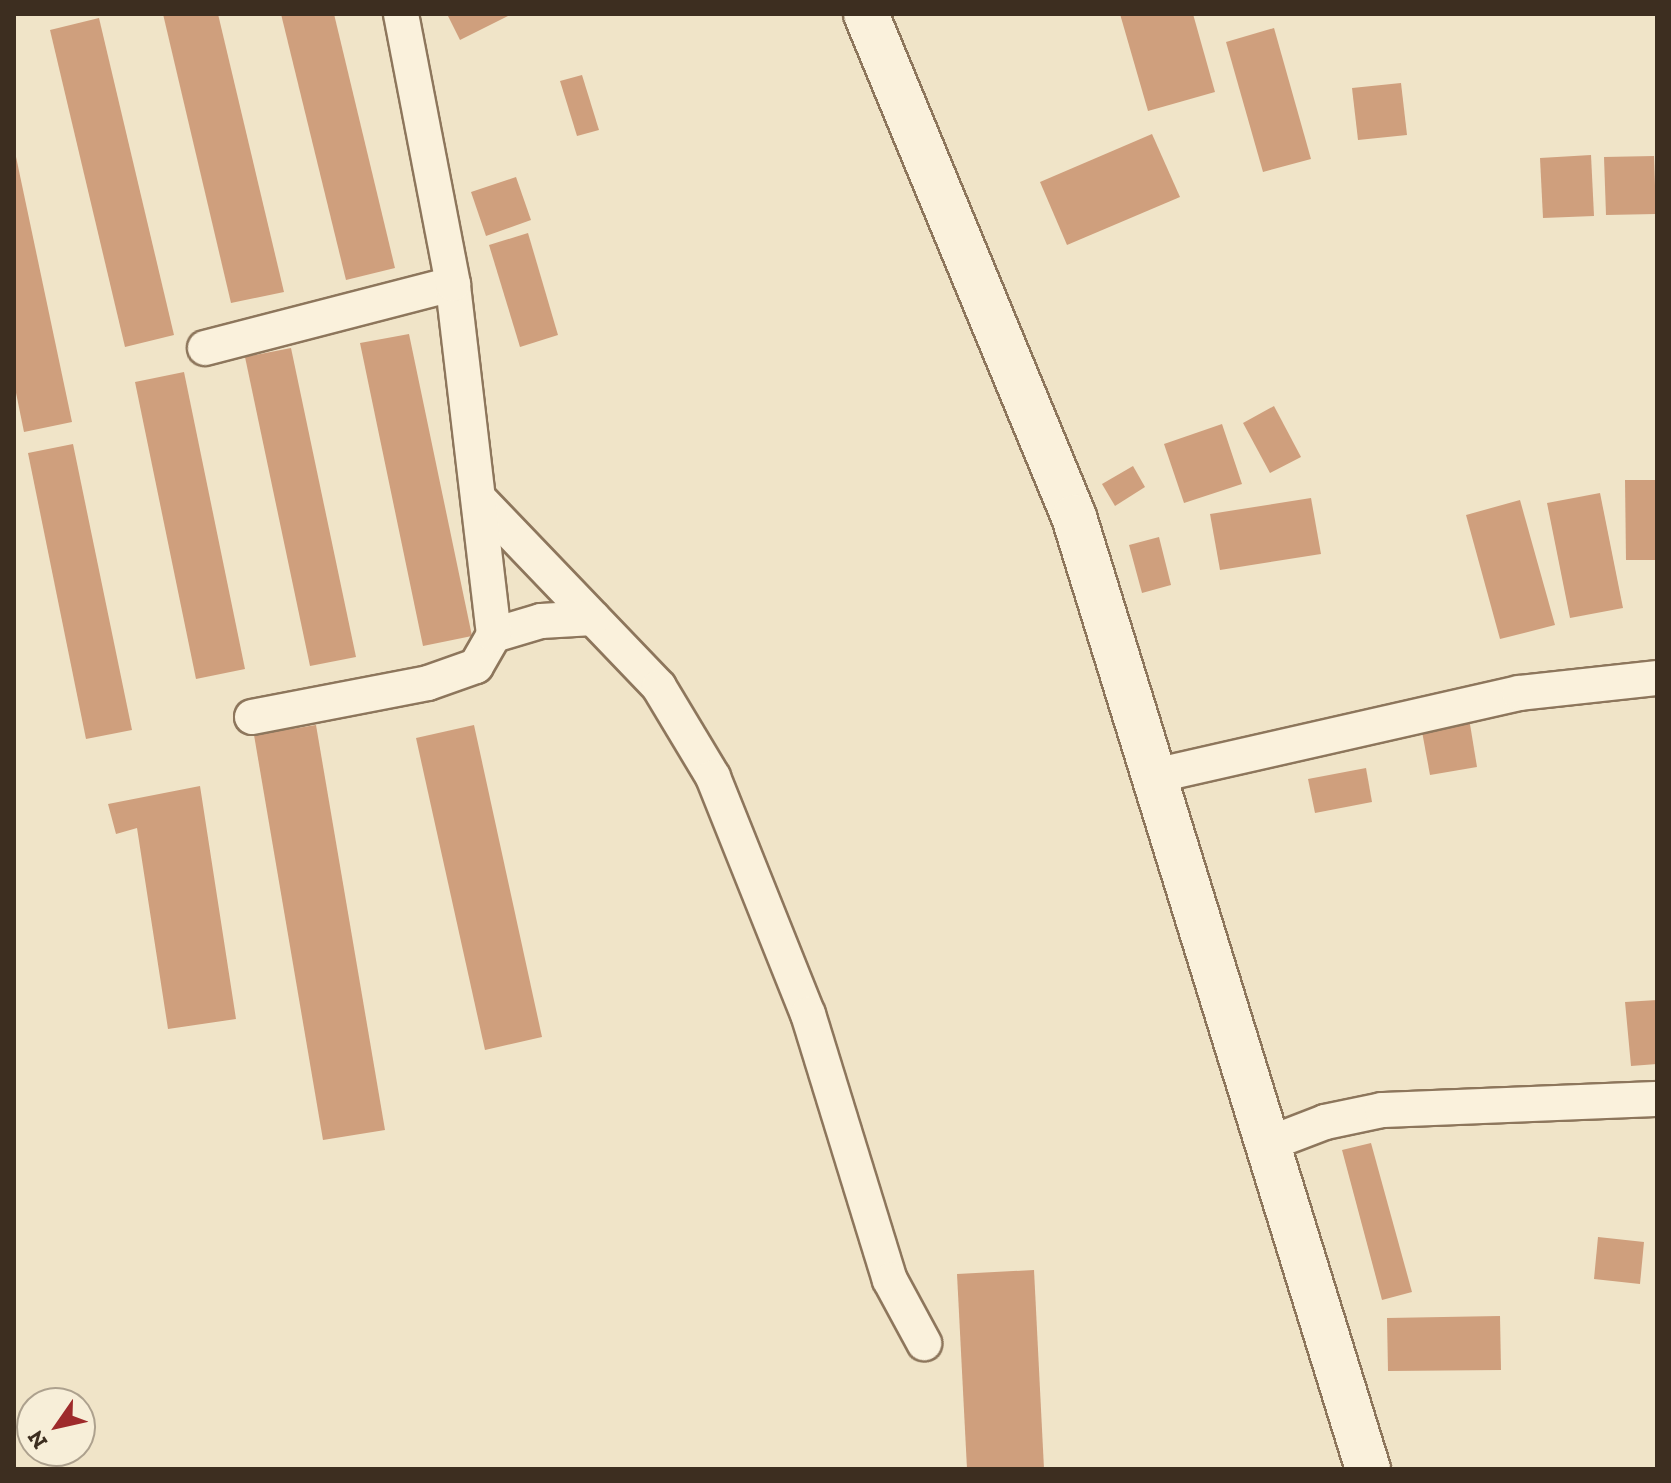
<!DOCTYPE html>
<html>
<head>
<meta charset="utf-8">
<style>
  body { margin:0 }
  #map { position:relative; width:1671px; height:1483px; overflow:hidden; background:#f0e4c8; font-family:"Zilla Slab",serif }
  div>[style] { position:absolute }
  .building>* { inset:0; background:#cf9f7d }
  .roads { filter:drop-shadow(2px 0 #8d765c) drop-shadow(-2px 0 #8d765c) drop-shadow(0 2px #8d765c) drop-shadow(0 -2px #8d765c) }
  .minor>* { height:34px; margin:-17px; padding:0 17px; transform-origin:17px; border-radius:17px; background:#faf1dc }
  .secondary>* { height:44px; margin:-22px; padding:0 22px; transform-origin:22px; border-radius:22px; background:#faf1dc }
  span { translate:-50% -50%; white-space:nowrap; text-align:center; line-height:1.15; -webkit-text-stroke:6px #f7eed8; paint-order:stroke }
  .frame { position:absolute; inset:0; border:16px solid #3d2e20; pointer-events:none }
  .north { position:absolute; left:16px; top:1387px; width:80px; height:80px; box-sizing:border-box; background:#f7eed8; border:2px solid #ada18e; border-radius:50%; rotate:236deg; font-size:22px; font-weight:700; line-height:32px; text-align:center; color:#3d2e20 }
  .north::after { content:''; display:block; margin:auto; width:28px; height:36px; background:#9e2a2b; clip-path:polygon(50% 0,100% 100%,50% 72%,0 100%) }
</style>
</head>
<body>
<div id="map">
  <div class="building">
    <div style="clip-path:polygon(163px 14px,218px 14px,284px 292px,231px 303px)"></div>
    <div style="clip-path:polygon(281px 14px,334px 14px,395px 268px,346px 280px)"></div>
    <div style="clip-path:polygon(447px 14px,512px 14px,460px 40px)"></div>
    <div style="clip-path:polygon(1120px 14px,1193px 14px,1215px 92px,1148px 111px)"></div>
    <div style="clip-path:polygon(99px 18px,174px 335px,125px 347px,50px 30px)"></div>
    <div style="clip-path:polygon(1274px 28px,1311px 159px,1263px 172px,1226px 42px)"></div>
    <div style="clip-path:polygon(582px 75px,599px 130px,577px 136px,560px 81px)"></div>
    <div style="clip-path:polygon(1401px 83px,1407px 135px,1358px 140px,1352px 88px)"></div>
    <div style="clip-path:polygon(1152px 134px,1180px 197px,1067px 245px,1040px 182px)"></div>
    <div style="clip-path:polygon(15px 152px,72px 422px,24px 432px,14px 383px)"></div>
    <div style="clip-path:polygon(1591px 155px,1594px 216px,1543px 218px,1540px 158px)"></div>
    <div style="clip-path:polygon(1654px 156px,1656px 214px,1606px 215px,1604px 157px)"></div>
    <div style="clip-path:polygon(516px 177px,531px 220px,486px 236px,471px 192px)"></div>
    <div style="clip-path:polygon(528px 233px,558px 335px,520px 347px,489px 245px)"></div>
    <div style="clip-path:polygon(409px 334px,472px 636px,423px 646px,360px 343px)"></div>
    <div style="clip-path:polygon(291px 348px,356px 657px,310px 666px,245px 357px)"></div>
    <div style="clip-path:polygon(184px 372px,245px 669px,196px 679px,135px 382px)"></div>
    <div style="clip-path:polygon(1274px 406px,1301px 457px,1270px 473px,1243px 423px)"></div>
    <div style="clip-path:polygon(1222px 424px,1242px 484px,1184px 503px,1164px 444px)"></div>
    <div style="clip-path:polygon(73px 444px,132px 730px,86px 739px,28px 453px)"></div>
    <div style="clip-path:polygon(1133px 466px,1145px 487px,1115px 506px,1102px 484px)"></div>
    <div style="clip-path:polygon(1625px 480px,1657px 480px,1657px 560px,1626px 560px)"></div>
    <div style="clip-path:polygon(1600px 493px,1623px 608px,1570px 618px,1547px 503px)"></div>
    <div style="clip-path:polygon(1311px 498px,1321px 554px,1220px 570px,1210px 514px)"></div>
    <div style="clip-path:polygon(1520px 500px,1555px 625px,1500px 639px,1466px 515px)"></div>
    <div style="clip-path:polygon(1159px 537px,1171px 585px,1142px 593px,1129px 545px)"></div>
    <div style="clip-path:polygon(1469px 718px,1477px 767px,1430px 775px,1421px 726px)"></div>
    <div style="clip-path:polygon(316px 725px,385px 1130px,323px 1140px,254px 735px)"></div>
    <div style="clip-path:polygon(474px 725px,542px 1037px,485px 1050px,416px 738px)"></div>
    <div style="clip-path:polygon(1366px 768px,1372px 802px,1315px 813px,1308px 779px)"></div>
    <div style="clip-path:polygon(200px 786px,236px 1019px,168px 1029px,137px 828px,116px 834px,108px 804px)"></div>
    <div style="clip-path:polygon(1657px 1000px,1657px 1064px,1631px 1066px,1625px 1002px)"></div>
    <div style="clip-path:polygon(1371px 1143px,1412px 1292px,1382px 1300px,1342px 1150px)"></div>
    <div style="clip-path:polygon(1598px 1237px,1644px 1242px,1640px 1284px,1594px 1279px)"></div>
    <div style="clip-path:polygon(1034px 1270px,1044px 1469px,967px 1469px,957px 1274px)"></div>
    <div style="clip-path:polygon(1500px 1316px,1501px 1370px,1388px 1371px,1387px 1318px)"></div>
  </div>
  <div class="roads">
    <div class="minor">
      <div style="left:205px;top:348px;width:256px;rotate:-14.5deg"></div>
      <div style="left:479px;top:499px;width:260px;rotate:46.2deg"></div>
      <div style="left:659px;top:687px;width:105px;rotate:59deg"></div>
      <div style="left:713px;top:777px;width:255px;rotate:68.2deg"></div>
      <div style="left:808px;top:1014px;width:278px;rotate:72.9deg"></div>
      <div style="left:890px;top:1280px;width:72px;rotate:61.6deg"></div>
      <div style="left:494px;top:635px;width:49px;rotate:-16.6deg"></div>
      <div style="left:541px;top:621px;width:52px;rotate:-3.3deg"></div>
      <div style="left:252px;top:717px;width:179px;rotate:-10.9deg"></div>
      <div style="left:428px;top:683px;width:51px;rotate:-19.5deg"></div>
      <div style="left:476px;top:666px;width:36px;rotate:-60deg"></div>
      <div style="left:494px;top:635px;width:353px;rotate:-96.7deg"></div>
      <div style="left:453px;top:284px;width:275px;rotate:-100.9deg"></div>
      <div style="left:1154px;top:776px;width:374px;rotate:-12.8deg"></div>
      <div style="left:1519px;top:693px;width:139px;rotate:-6.2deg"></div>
      <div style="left:1268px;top:1144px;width:61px;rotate:-21.1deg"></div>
      <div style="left:1325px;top:1122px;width:58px;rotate:-11.9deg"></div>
      <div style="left:1382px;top:1110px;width:275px;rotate:-2.3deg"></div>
    </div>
    <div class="secondary">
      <div style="left:866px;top:14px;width:544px;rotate:67.53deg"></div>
      <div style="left:1074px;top:517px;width:996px;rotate:72.84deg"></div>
    </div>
  </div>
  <div class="frame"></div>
  <div class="north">N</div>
</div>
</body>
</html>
